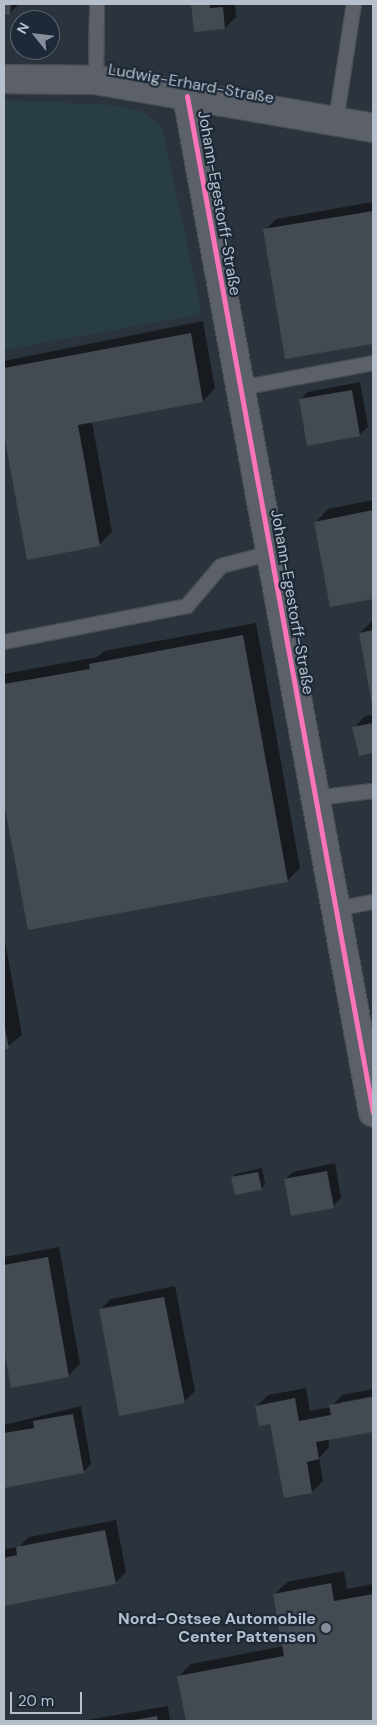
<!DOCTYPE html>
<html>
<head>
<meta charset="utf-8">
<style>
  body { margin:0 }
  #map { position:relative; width:377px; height:1725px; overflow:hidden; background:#2b333c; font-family:"DM Sans",sans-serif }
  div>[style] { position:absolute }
  .green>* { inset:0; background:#283e42 }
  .shadow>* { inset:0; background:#0007 }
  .building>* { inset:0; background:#434a51 }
  .roads { filter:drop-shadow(1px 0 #4a4f56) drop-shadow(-1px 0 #4a4f56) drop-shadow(0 1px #4a4f56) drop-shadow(0 -1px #4a4f56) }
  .service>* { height:14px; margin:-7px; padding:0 7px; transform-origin:7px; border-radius:7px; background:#5c6169 }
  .minor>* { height:28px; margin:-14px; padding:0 14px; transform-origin:14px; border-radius:14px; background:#5c6169 }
  .cycleway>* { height:5px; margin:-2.5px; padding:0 2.5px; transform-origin:2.5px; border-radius:2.5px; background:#fb73b8 }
  .dots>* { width:14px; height:14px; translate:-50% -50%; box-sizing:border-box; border:2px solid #1e2937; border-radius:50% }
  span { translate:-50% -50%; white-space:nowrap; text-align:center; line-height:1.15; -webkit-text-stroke:4.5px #1e2937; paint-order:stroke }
  .street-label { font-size:16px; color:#b6bfcc }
  .poi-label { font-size:16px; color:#b6bfcc; font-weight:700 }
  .right { translate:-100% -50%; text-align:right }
  .frame { position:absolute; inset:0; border:5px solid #b6bfcc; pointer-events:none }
  .north { position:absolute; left:10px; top:10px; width:50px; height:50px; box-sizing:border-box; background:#1e2937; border:1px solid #5b6573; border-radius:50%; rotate:299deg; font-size:14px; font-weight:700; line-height:20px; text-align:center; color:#b6bfcc }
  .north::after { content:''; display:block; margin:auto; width:18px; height:22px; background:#858e9a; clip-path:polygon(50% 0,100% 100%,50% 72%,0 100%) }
  .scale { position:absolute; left:10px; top:1692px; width:72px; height:22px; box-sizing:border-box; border:2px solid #b6bfcc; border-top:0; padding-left:6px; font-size:15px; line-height:18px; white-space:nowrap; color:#b6bfcc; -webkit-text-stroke:4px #1e2937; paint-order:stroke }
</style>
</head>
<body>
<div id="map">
  <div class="green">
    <div style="clip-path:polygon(4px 100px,113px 105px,141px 111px,162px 126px,202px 314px,4px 350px)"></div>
  </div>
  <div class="shadow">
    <div style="clip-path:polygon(4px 4px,19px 4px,10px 13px,4px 13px)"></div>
    <div style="clip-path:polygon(193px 4px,235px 4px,236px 17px,225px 28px,195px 31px)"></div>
    <div style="clip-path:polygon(373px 202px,373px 342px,286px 357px,265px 230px,276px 219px)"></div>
    <div style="clip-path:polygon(203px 321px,215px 388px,203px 401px,92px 422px,112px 532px,99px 545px,28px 558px,4px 426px,4px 361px)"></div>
    <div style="clip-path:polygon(360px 382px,368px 427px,359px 435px,300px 400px,308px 392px)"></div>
    <div style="clip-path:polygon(373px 500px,373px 597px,331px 606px,316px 522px,328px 509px)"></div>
    <div style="clip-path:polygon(371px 622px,373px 622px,373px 703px,360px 633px)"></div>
    <div style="clip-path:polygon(256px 623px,300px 868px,287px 881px,4px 802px,4px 674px,97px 657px,104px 651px)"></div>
    <div style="clip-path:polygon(373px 715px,373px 752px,360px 754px,354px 728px,365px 716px)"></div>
    <div style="clip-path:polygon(4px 935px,22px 1035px,4px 1049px)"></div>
    <div style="clip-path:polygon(335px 1163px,341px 1198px,333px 1206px,285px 1180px,293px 1172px)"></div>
    <div style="clip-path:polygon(262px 1168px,265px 1184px,261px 1189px,232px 1178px,236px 1174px)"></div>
    <div style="clip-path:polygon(59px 1247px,80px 1364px,69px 1375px,12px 1386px,4px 1343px,4px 1257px)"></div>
    <div style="clip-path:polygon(175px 1286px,195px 1391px,184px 1402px,100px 1310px,111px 1299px)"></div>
    <div style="clip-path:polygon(306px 1388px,310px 1411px,331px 1407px,342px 1395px,373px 1389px,373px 1396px,342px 1402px,342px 1404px,373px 1398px,373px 1430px,328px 1439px,329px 1447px,319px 1458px,323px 1481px,312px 1492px,271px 1422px,257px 1406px,268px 1395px)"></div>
    <div style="clip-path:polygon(81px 1406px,91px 1464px,83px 1472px,4px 1486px,4px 1425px)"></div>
    <div style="clip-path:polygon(116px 1520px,126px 1572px,115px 1583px,4px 1605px,4px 1549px,19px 1547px,29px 1537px)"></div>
    <div style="clip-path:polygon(344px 1571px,347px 1589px,373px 1584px,373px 1721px,187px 1721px,178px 1677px,191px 1664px,284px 1646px,274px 1595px,287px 1582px)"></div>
    <div style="clip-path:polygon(168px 1706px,170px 1721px,81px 1721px)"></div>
  </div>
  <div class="building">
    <div style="clip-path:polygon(4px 4px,11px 4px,10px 15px,4px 14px)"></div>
    <div style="clip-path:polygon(191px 4px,209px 4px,210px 8px,223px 7px,225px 29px,194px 32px)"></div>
    <div style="clip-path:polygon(373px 211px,373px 344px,285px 359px,263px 229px)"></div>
    <div style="clip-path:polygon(191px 333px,203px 402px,78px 425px,100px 546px,27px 560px,4px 434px,4px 368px)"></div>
    <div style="clip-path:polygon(352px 390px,360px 436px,307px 446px,299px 399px)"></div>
    <div style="clip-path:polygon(373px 510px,373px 599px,330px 607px,314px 522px)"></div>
    <div style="clip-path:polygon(373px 630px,373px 705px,372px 705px,359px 633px)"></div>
    <div style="clip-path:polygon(243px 635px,288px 882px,28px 930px,4px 803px,4px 684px,90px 669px,89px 664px)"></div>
    <div style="clip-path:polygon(373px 723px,373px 753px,359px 756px,352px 727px)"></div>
    <div style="clip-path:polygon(4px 1023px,9px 1049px,4px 1050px)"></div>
    <div style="clip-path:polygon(327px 1171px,334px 1208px,291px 1216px,284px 1179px)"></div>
    <div style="clip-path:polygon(258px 1172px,262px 1190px,235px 1195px,231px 1177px)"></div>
    <div style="clip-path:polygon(48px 1257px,69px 1377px,11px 1388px,4px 1350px,4px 1265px)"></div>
    <div style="clip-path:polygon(164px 1297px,185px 1403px,119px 1416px,99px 1309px)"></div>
    <div style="clip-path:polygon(373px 1397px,373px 1432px,316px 1442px,319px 1459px,307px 1462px,312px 1493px,284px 1498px,270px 1424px,259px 1426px,255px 1406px,295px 1398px,299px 1421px,331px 1415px,329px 1405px)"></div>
    <div style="clip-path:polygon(73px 1414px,84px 1473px,4px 1488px,4px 1433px,34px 1428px,33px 1421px)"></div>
    <div style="clip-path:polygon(105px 1530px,116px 1584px,4px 1606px,4px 1558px,17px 1555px,16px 1547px)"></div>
    <div style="clip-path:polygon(331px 1583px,334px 1601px,373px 1594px,373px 1721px,186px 1721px,177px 1676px,284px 1656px,273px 1594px)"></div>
    <div style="clip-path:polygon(157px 1716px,158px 1721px,134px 1721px,134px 1720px)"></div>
  </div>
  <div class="roads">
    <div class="service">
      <div style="left:96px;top:80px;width:76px;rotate:-89.2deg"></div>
      <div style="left:336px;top:121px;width:118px;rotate:-81.3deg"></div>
      <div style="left:240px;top:388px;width:135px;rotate:-10.6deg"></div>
      <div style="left:4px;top:642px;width:187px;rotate:-11.1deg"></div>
      <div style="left:187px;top:606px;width:52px;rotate:-49.6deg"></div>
      <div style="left:221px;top:566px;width:52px;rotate:-14.6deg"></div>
      <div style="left:316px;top:798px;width:57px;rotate:-7deg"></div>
      <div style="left:336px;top:909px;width:38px;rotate:-11deg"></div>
    </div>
    <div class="minor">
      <div style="left:4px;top:79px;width:92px;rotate:0.6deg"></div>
      <div style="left:96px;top:80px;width:281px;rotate:9.8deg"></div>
      <div style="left:187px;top:96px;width:1033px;rotate:79.63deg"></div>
    </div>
  </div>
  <div class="cycleway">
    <div style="left:187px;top:96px;width:1033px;rotate:79.63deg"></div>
  </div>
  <div class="dots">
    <div style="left:326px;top:1628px;background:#858e9a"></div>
  </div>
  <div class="street-label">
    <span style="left:191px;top:84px;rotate:10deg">Ludwig-Erhard-Straße</span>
    <span style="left:219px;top:203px;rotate:80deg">Johann-Egestorff-Straße</span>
    <span style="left:292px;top:602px;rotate:80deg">Johann-Egestorff-Straße</span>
  </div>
  <div class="poi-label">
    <span class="right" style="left:316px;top:1628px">Nord-Ostsee Automobile<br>Center Pattensen</span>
  </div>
  <div class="frame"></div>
  <div class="north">N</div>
  <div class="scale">20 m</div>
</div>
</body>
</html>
